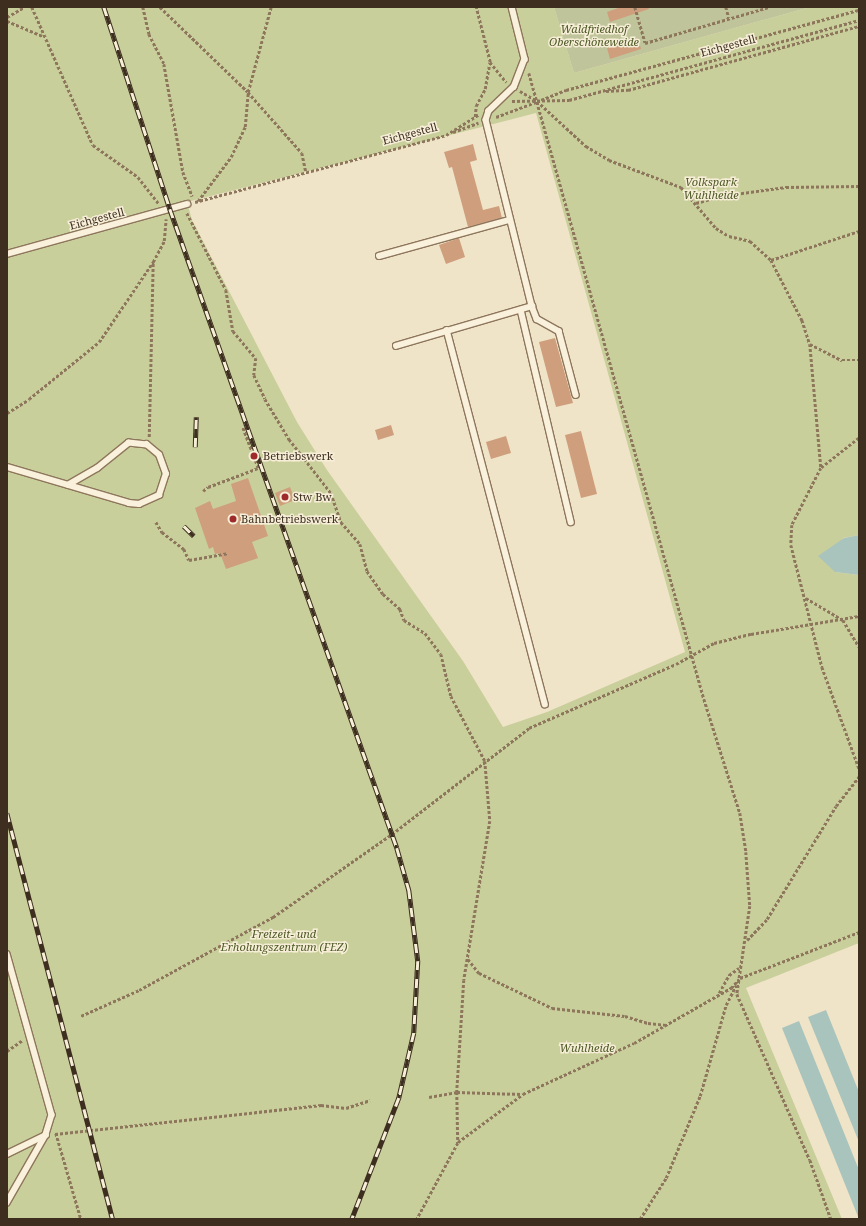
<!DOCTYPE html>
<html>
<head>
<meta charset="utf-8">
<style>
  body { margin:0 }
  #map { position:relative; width:866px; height:1226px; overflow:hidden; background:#f0e4c8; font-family:"Noto Serif",serif }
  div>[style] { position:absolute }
  .green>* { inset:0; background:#c9cf9b }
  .cemetery>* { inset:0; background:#bfc49a }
  .water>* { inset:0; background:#a9c4bc }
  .building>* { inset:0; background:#cf9f7d }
  .path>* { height:2.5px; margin-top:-1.25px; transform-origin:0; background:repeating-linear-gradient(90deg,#8d765c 0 3px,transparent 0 5px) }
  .roads { filter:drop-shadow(1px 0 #8d765c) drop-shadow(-1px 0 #8d765c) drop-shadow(0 1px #8d765c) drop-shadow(0 -1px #8d765c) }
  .service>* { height:5.5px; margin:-2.75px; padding:0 2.75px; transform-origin:2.75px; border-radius:2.75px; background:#faf1dc }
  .rail>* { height:4.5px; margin-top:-2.25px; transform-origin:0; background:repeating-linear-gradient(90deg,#f7eed8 0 9px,#3d2e20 0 18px); box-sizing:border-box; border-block:1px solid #3d2e20 }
  .dots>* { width:11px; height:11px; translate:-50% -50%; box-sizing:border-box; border:2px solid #f7eed8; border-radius:50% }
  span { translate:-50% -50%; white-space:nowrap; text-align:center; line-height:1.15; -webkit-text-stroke:3px #f7eed8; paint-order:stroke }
  .park-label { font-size:11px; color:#4d5a26; font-style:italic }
  .street-label { font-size:11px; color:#3d2e20 }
  .poi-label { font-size:11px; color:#3d2e20 }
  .left { translate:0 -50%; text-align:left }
  .frame { position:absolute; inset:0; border:8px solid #3d2e20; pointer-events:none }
</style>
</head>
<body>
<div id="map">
  <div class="green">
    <div style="clip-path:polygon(evenodd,7px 7px,554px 7px,574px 73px,810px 7px,859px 7px,859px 535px,843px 538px,835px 572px,859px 575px,859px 943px,746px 988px,842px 1219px,7px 1219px,7px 7px,536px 113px,685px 652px,547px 712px,503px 727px,463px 661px,327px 470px,297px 422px,192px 220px,187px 202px,536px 113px)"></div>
  </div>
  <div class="cemetery">
    <div style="clip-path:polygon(554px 7px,810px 7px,574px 73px)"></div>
  </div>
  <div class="water">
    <div style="clip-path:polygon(859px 535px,859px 575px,835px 572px,818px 556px,844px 538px)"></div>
    <div style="clip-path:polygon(826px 1010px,859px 1092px,859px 1142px,808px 1017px)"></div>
    <div style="clip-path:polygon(799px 1021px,859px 1170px,859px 1219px,782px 1028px)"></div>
  </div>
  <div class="building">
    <div style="clip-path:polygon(621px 7px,648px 7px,649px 9px,610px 22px,607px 12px)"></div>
    <div style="clip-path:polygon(638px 38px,641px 49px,610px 59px,607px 48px)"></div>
    <div style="clip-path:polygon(473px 144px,477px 160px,470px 162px,483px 210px,499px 206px,502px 218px,468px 227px,452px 167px,449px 168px,444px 152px)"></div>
    <div style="clip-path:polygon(459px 238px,465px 257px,446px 264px,439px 245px)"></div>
    <div style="clip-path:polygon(555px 338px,573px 403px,556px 407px,539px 342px)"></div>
    <div style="clip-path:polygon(391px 425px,394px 435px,378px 440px,375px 430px)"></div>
    <div style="clip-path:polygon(581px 431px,597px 494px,581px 498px,565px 435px)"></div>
    <div style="clip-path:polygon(506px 436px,511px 453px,491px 459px,486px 442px)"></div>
    <div style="clip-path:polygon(248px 478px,268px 536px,252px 542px,258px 558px,226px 569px,220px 553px,215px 554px,213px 547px,209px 549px,195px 508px,210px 501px,213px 509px,236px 501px,231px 484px)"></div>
    <div style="clip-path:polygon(290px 487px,295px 500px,280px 506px,275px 493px)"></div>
  </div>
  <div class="path">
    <div style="left:32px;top:7px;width:151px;rotate:66.2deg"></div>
    <div style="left:93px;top:145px;width:55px;rotate:35.4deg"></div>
    <div style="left:138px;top:177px;width:34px;rotate:52deg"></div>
    <div style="left:143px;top:7px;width:28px;rotate:77deg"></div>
    <div style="left:149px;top:34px;width:34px;rotate:63deg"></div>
    <div style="left:164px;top:64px;width:110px;rotate:80deg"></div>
    <div style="left:183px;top:172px;width:26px;rotate:69deg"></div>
    <div style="left:160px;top:7px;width:122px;rotate:44deg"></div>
    <div style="left:248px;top:92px;width:81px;rotate:48.5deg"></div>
    <div style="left:302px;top:153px;width:19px;rotate:78deg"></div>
    <div style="left:635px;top:7px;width:37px;rotate:74deg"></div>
    <div style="left:645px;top:43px;width:129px;rotate:-16.2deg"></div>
    <div style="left:726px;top:7px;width:11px;rotate:75deg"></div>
    <div style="left:7px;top:17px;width:20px;rotate:-30deg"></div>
    <div style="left:7px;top:21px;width:39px;rotate:23deg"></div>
    <div style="left:490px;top:62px;width:26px;rotate:51deg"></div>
    <div style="left:529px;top:73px;width:650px;rotate:74.38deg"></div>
    <div style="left:704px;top:699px;width:120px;rotate:72.5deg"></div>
    <div style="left:740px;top:813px;width:39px;rotate:81deg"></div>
    <div style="left:746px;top:852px;width:54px;rotate:85.8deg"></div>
    <div style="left:750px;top:906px;width:89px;rotate:98.4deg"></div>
    <div style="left:737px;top:994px;width:181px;rotate:66.3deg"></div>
    <div style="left:810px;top:1160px;width:63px;rotate:70.4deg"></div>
    <div style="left:520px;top:91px;width:20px;rotate:30deg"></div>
    <div style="left:537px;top:101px;width:67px;rotate:42.6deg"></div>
    <div style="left:586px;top:146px;width:27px;rotate:31deg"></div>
    <div style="left:609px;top:160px;width:77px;rotate:20.6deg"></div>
    <div style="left:681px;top:187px;width:54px;rotate:49.5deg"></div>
    <div style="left:716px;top:228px;width:15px;rotate:32deg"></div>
    <div style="left:729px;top:236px;width:22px;rotate:13deg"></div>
    <div style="left:750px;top:241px;width:28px;rotate:42deg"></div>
    <div style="left:771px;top:260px;width:68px;rotate:62.7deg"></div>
    <div style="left:802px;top:320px;width:25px;rotate:72deg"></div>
    <div style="left:810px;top:344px;width:124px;rotate:84.9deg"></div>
    <div style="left:606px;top:91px;width:22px;rotate:-3deg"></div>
    <div style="left:628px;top:90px;width:240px;rotate:-15.5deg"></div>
    <div style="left:541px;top:100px;width:27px;rotate:-22deg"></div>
    <div style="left:566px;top:90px;width:304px;rotate:-15.3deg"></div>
    <div style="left:512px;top:101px;width:57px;rotate:-1deg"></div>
    <div style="left:569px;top:100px;width:301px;rotate:-15.4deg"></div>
    <div style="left:475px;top:117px;width:11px;rotate:-85deg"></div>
    <div style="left:476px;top:106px;width:19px;rotate:-62deg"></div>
    <div style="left:485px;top:89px;width:27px;rotate:-80deg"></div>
    <div style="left:490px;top:62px;width:57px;rotate:-104.3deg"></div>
    <div style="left:496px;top:117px;width:43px;rotate:-20.6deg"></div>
    <div style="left:453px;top:132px;width:27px;rotate:-20deg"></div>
    <div style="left:198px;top:201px;width:55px;rotate:-53.1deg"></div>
    <div style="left:231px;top:157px;width:33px;rotate:-65deg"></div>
    <div style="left:245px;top:127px;width:35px;rotate:-85deg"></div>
    <div style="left:248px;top:92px;width:88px;rotate:-74.9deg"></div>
    <div style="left:195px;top:202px;width:260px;rotate:-14.9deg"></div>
    <div style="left:446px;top:135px;width:38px;rotate:-32deg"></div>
    <div style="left:696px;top:203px;width:26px;rotate:-16deg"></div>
    <div style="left:721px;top:196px;width:66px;rotate:-7.9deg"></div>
    <div style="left:786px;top:187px;width:73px;rotate:-0.8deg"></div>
    <div style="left:187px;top:213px;width:86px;rotate:63.1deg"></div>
    <div style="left:226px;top:290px;width:42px;rotate:80.3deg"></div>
    <div style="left:233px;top:331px;width:35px;rotate:50deg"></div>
    <div style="left:256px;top:358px;width:17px;rotate:97deg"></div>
    <div style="left:254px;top:375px;width:26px;rotate:65deg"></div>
    <div style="left:265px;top:399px;width:47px;rotate:59deg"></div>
    <div style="left:289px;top:439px;width:68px;rotate:52.1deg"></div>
    <div style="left:331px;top:493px;width:31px;rotate:71deg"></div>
    <div style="left:341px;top:522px;width:29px;rotate:49deg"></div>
    <div style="left:360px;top:544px;width:28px;rotate:75deg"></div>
    <div style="left:367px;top:571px;width:28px;rotate:55deg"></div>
    <div style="left:383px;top:594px;width:23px;rotate:41deg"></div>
    <div style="left:400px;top:609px;width:12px;rotate:70deg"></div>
    <div style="left:404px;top:620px;width:25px;rotate:32deg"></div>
    <div style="left:425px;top:633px;width:26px;rotate:53deg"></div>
    <div style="left:441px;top:654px;width:43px;rotate:76.6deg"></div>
    <div style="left:451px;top:696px;width:73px;rotate:62.4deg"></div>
    <div style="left:485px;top:761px;width:60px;rotate:85.2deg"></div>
    <div style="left:490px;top:821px;width:161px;rotate:99.3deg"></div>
    <div style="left:464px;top:980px;width:112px;rotate:93.6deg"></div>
    <div style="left:457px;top:1092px;width:51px;rotate:88.9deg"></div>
    <div style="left:458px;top:1143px;width:86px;rotate:118.3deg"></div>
    <div style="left:771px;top:260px;width:93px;rotate:-18.2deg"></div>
    <div style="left:810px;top:344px;width:36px;rotate:27deg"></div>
    <div style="left:842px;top:360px;width:17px"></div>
    <div style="left:7px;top:413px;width:26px;rotate:-32deg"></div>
    <div style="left:29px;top:399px;width:90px;rotate:-39.2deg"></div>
    <div style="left:99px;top:342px;width:97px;rotate:-56deg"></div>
    <div style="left:153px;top:262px;width:24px;rotate:-62deg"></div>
    <div style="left:164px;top:241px;width:22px;rotate:-85deg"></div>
    <div style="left:149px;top:437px;width:175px;rotate:-88.7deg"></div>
    <div style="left:859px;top:438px;width:48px;rotate:141.7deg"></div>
    <div style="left:821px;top:468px;width:64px;rotate:117deg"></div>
    <div style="left:792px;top:525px;width:20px;rotate:93deg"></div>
    <div style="left:791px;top:545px;width:126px;rotate:75.7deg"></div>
    <div style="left:822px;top:667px;width:108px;rotate:69.9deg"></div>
    <div style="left:203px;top:491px;width:6px;rotate:-39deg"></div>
    <div style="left:208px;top:487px;width:53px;rotate:-20.8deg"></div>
    <div style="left:258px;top:468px;width:45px;rotate:-110.9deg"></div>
    <div style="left:156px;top:522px;width:12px;rotate:59deg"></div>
    <div style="left:162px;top:532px;width:28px;rotate:38deg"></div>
    <div style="left:184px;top:549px;width:12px;rotate:66deg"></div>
    <div style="left:189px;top:560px;width:39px;rotate:-10deg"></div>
    <div style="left:806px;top:598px;width:43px;rotate:30.7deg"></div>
    <div style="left:843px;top:620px;width:31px;rotate:59deg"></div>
    <div style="left:747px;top:940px;width:29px;rotate:-46deg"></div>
    <div style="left:767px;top:919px;width:132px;rotate:-58.6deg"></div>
    <div style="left:836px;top:806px;width:37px;rotate:-52deg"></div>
    <div style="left:468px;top:959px;width:18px;rotate:52deg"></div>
    <div style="left:479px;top:973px;width:81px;rotate:25.6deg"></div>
    <div style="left:552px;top:1008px;width:73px;rotate:6.3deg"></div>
    <div style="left:625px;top:1016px;width:24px;rotate:17deg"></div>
    <div style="left:648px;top:1023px;width:18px;rotate:6deg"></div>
    <div style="left:740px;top:978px;width:128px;rotate:-21.1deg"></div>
    <div style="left:719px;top:993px;width:21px;rotate:-61deg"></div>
    <div style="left:729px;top:975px;width:12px;rotate:-35deg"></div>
    <div style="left:81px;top:1016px;width:64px;rotate:-24.1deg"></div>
    <div style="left:139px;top:990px;width:153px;rotate:-28.6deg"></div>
    <div style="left:273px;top:917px;width:145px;rotate:-34.9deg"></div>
    <div style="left:392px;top:834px;width:173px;rotate:-37.7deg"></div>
    <div style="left:529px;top:728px;width:160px;rotate:-23.5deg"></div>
    <div style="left:676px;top:664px;width:43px;rotate:-28.9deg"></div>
    <div style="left:714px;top:643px;width:38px;rotate:-14deg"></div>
    <div style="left:751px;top:634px;width:109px;rotate:-9.5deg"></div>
    <div style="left:7px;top:1051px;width:19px;rotate:-35deg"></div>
    <div style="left:429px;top:1097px;width:28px;rotate:-10deg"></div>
    <div style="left:457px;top:1092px;width:65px;rotate:1.8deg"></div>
    <div style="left:56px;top:1133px;width:90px;rotate:73.8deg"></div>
    <div style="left:55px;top:1134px;width:268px;rotate:-6.2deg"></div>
    <div style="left:321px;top:1105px;width:25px;rotate:7deg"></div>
    <div style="left:346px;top:1108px;width:25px;rotate:-18deg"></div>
    <div style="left:458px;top:1142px;width:81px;rotate:-36.4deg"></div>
    <div style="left:523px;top:1094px;width:122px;rotate:-24.7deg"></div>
    <div style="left:634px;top:1043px;width:112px;rotate:-29.6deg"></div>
    <div style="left:731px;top:988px;width:12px;rotate:-48deg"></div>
    <div style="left:640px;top:1219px;width:49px;rotate:-57.6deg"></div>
    <div style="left:666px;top:1178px;width:89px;rotate:-67.5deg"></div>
    <div style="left:700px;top:1096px;width:95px;rotate:-74.1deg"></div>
    <div style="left:726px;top:1005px;width:22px;rotate:-63deg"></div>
  </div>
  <div class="roads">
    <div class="service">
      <div style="left:512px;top:7px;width:54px;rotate:76deg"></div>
      <div style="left:525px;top:59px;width:30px;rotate:111deg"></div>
      <div style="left:514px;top:87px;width:35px;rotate:136deg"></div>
      <div style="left:489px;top:111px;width:9px;rotate:108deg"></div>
      <div style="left:486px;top:120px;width:192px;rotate:76.1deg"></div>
      <div style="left:532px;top:306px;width:14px;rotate:69deg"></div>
      <div style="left:537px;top:319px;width:25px;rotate:29deg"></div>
      <div style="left:559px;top:331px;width:66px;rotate:75.1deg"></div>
      <div style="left:7px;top:254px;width:187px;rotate:-15.5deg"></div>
      <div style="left:379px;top:256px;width:135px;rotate:-15.5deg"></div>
      <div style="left:521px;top:310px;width:218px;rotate:76.7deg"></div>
      <div style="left:447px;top:330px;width:387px;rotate:75.3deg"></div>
      <div style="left:396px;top:346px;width:142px;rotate:-16.4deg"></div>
      <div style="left:7px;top:467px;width:127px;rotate:16.4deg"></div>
      <div style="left:129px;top:503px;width:10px;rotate:6deg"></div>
      <div style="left:139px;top:504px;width:22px;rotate:-24deg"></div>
      <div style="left:159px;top:495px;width:22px;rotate:-72deg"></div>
      <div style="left:166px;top:474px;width:20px;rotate:-110deg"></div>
      <div style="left:159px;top:455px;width:16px;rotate:-140deg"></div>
      <div style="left:147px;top:445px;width:18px;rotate:-174deg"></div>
      <div style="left:129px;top:443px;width:40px;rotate:141deg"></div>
      <div style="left:98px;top:468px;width:34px;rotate:150deg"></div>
      <div style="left:7px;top:954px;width:167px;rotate:74.4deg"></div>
      <div style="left:52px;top:1115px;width:21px;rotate:107deg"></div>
      <div style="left:46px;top:1135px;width:78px;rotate:119.8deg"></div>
      <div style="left:7px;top:1154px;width:43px;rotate:-26deg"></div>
    </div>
  </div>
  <div class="rail">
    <div style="left:104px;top:7px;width:213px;rotate:71.9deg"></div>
    <div style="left:170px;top:209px;width:678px;rotate:70.44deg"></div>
    <div style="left:397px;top:848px;width:44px;rotate:74.1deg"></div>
    <div style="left:409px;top:890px;width:72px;rotate:82.8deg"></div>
    <div style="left:418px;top:961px;width:72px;rotate:93.2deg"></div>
    <div style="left:414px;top:1033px;width:67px;rotate:103deg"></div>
    <div style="left:399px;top:1098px;width:130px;rotate:111.2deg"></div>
    <div style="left:195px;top:447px;width:30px;rotate:-88deg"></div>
    <div style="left:184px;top:526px;width:14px;rotate:45deg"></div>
    <div style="left:7px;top:813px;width:420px;rotate:75.4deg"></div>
  </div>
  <div class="dots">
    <div style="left:254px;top:456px;background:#9e2a2b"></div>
    <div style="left:285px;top:497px;background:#9e2a2b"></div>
    <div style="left:233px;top:519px;background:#9e2a2b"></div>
  </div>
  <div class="park-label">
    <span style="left:594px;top:36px">Waldfriedhof<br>Oberschöneweide</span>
    <span style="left:711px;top:189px">Volkspark<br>Wuhlheide</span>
    <span style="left:284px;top:941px">Freizeit- und<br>Erholungszentrum (FEZ)</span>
    <span style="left:587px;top:1048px">Wuhlheide</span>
  </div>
  <div class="street-label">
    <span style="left:728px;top:46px;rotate:-15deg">Eichgestell</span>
    <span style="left:410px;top:134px;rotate:-15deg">Eichgestell</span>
    <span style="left:97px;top:219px;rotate:-15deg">Eichgestell</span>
  </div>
  <div class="poi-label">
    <span class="left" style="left:263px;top:456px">Betriebswerk</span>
    <span class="left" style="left:293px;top:497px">Stw Bw</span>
    <span class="left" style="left:241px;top:519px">Bahnbetriebswerk</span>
  </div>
  <div class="frame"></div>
</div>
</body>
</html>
